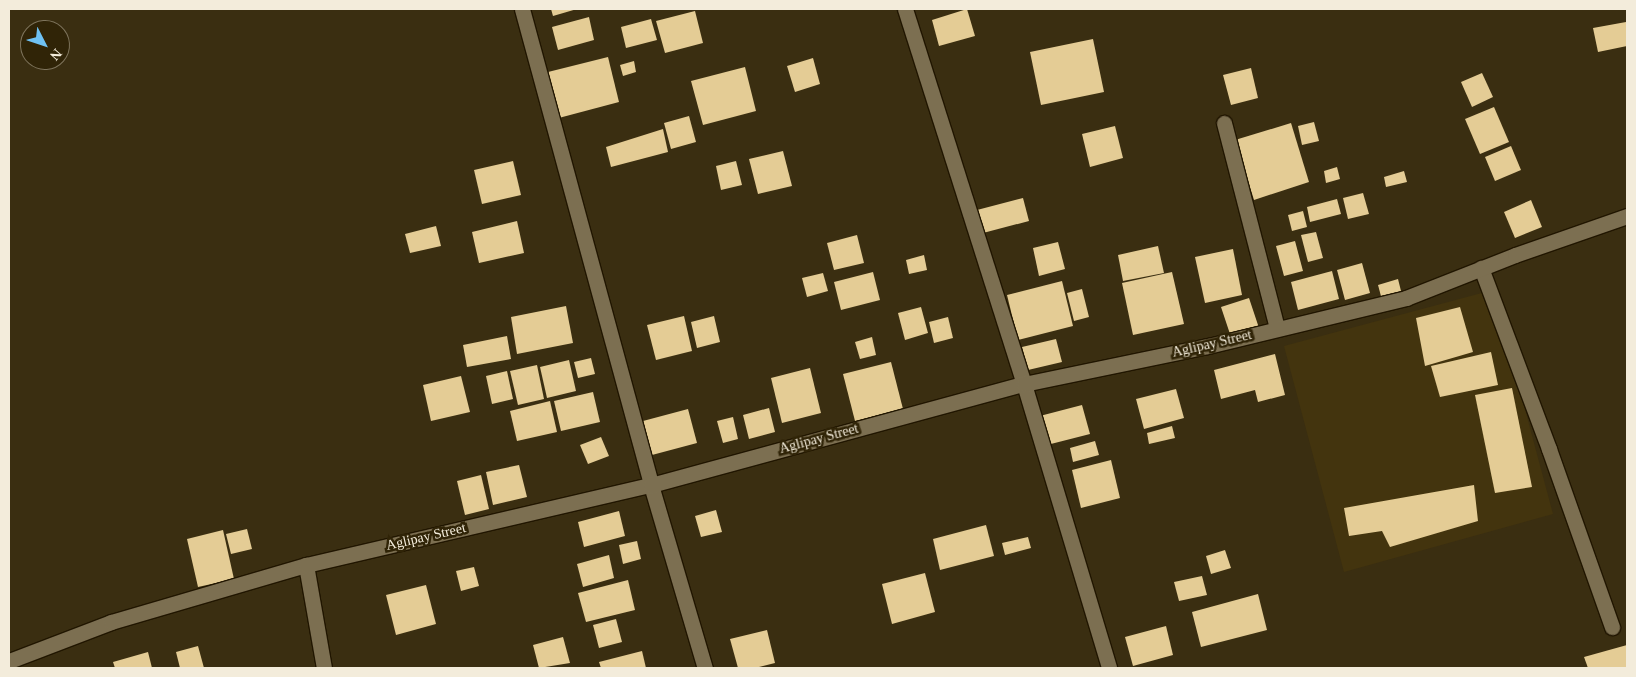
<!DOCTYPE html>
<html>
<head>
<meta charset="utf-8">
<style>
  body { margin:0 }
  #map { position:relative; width:1636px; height:677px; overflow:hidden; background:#3a2e11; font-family:Georgia,serif }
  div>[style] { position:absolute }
  .built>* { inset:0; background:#43340e }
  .building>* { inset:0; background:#e4cc95 }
  .roads { filter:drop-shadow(1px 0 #211600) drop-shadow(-1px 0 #211600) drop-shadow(0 1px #211600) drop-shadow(0 -1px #211600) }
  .minor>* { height:15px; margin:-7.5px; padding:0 7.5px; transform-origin:7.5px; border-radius:7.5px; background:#7c6f51 }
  span { translate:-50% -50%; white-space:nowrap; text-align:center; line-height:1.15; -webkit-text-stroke:5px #302407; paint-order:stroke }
  .street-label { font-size:14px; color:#f3ecdb }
  .frame { position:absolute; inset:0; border:10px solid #f3ecdb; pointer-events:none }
  .north { position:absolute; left:20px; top:20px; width:50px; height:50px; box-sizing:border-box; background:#302407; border:1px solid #7e745c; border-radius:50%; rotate:131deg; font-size:14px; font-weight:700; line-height:20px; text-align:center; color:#f3ecdb }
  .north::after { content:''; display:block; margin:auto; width:18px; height:22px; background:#6fc2f4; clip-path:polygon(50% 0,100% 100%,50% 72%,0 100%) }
</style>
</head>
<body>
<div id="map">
  <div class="built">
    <div style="clip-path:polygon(1493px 290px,1553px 514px,1344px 572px,1284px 346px)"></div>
  </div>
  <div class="building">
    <div style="clip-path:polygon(551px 9px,577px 9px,553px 16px)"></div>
    <div style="clip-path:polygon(967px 9px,975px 36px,939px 46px,932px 20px)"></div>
    <div style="clip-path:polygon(695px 11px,703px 43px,665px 53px,656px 21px)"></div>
    <div style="clip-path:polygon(589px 17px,594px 40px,558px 50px,552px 27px)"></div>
    <div style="clip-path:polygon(651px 19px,657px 40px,626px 48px,621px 27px)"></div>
    <div style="clip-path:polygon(1626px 22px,1627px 46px,1598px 52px,1593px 28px)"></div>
    <div style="clip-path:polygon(1093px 39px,1104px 92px,1041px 105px,1030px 52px)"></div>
    <div style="clip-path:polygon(608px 57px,619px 102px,555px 119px,544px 73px)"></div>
    <div style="clip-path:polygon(813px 58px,820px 84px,795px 92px,787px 66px)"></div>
    <div style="clip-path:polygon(634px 61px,636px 72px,623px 76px,620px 65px)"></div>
    <div style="clip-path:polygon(745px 67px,756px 111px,703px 125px,691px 81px)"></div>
    <div style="clip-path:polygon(1251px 68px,1258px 98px,1231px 105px,1223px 75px)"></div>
    <div style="clip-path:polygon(1482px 73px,1493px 97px,1472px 107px,1461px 82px)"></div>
    <div style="clip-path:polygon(1494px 107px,1509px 142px,1480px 154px,1465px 119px)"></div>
    <div style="clip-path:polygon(689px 116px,696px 142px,671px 149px,664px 123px)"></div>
    <div style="clip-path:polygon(1314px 122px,1319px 141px,1302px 145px,1298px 126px)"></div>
    <div style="clip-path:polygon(1291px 123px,1309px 182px,1254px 200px,1235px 140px)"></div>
    <div style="clip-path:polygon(1115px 126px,1123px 158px,1090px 167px,1082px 134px)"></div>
    <div style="clip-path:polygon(663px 129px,668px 152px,611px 167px,606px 147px)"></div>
    <div style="clip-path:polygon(1511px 146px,1521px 170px,1495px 181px,1485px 157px)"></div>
    <div style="clip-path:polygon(783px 151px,792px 186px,758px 194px,749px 159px)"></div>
    <div style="clip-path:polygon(513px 161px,521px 195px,482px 204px,474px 170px)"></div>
    <div style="clip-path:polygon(736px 161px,742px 185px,721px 190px,716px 166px)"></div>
    <div style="clip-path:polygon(1337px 167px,1340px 179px,1326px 183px,1324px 171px)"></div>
    <div style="clip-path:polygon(1404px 171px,1407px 182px,1386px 187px,1384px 177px)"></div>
    <div style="clip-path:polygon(1363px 193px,1369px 214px,1348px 219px,1343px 198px)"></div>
    <div style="clip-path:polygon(1023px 198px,1029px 221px,983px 233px,977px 210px)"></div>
    <div style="clip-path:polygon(1337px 199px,1341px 214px,1310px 222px,1307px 207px)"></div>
    <div style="clip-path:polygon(1531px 200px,1542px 227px,1515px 238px,1504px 212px)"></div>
    <div style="clip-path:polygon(1303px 211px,1307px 227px,1292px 231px,1288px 215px)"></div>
    <div style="clip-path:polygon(517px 221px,524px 253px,479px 263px,472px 232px)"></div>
    <div style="clip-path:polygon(436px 226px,441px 246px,410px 253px,405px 234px)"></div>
    <div style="clip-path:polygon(1316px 232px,1323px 258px,1308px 262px,1301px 235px)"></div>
    <div style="clip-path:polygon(857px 235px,864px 263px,834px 270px,827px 243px)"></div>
    <div style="clip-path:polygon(1295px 241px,1303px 271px,1284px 276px,1276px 246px)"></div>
    <div style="clip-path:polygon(1058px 242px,1065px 269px,1039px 276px,1033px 248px)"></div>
    <div style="clip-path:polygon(1158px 246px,1164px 273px,1123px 281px,1118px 255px)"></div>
    <div style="clip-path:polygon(1233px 249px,1242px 295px,1205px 303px,1195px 257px)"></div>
    <div style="clip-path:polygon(924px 255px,927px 270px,909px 274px,906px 260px)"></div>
    <div style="clip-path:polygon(1362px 263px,1370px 293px,1345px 300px,1337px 270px)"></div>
    <div style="clip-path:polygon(1332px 271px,1339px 299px,1298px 310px,1291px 282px)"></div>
    <div style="clip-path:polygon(873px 272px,880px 300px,841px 310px,834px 282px)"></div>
    <div style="clip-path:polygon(1172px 272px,1184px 324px,1133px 335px,1122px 283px)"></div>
    <div style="clip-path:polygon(823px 273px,828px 291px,807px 297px,802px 278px)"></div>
    <div style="clip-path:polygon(1398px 279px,1402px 295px,1382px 300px,1378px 285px)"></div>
    <div style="clip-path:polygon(1062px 281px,1073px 326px,1018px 340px,1007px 295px)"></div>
    <div style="clip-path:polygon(1082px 289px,1089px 317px,1074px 321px,1067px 293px)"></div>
    <div style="clip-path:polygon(1249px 298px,1259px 328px,1231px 337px,1221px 307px)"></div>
    <div style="clip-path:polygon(566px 306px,573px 343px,517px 354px,511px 317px)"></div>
    <div style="clip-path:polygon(921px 307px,928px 333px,905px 340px,898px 313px)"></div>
    <div style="clip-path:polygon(1460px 307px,1473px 352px,1425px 366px,1416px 318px)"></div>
    <div style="clip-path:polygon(684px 316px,692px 351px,656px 360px,647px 325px)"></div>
    <div style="clip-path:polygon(714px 316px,720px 342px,697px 348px,691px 322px)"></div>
    <div style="clip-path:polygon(948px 317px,953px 338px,934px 343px,929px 322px)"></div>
    <div style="clip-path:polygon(507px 336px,511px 359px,467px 367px,463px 345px)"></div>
    <div style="clip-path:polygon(872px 337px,876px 355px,860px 359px,855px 342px)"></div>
    <div style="clip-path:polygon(1056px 339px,1062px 362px,1028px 370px,1022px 347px)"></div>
    <div style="clip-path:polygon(1491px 352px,1498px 385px,1440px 397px,1431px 366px)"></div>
    <div style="clip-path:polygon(1275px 354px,1285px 395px,1258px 402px,1255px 390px,1221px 399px,1214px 370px)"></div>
    <div style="clip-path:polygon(591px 358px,595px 374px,578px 378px,574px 362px)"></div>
    <div style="clip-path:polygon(569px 360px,576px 391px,547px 398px,540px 367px)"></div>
    <div style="clip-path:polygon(891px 362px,903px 409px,855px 421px,843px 374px)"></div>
    <div style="clip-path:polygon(537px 365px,544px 399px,518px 405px,510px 371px)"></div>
    <div style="clip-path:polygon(810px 368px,821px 413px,782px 423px,771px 378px)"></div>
    <div style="clip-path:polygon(507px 371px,513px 399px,492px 404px,486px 376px)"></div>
    <div style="clip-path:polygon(461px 376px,470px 412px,431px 421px,423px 385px)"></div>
    <div style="clip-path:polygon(1512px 388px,1532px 487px,1495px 493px,1475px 395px)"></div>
    <div style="clip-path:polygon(1176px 389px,1184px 418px,1144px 429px,1136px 399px)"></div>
    <div style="clip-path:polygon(593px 392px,600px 422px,561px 431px,554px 401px)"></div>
    <div style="clip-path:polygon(550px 401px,557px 432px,517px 441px,510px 411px)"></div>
    <div style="clip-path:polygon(1082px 405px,1090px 434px,1043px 446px,1036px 417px)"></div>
    <div style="clip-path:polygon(769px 408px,775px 432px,749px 439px,743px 415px)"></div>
    <div style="clip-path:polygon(688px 409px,697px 443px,652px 455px,643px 421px)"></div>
    <div style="clip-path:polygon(733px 417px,738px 439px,723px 443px,717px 421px)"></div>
    <div style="clip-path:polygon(1172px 426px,1175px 438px,1149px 444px,1147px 433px)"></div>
    <div style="clip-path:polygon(601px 437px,609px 456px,588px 464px,580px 445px)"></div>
    <div style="clip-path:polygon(1095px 441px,1099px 455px,1073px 462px,1070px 448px)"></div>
    <div style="clip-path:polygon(1111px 460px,1120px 498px,1081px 508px,1072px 470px)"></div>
    <div style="clip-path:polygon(519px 465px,527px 497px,493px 505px,486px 472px)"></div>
    <div style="clip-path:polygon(481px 475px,489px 509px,465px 515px,457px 481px)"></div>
    <div style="clip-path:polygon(1474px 485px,1478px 521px,1390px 547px,1382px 531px,1349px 536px,1344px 508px)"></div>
    <div style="clip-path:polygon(716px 510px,722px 532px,701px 537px,695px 516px)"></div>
    <div style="clip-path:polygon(619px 511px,625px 536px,584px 547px,578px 522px)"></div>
    <div style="clip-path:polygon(986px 525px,994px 556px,940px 570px,933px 539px)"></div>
    <div style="clip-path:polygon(247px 529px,252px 549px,231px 554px,226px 534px)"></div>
    <div style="clip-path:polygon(223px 530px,234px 579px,198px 587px,187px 539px)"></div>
    <div style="clip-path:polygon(1028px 537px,1031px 548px,1005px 555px,1002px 543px)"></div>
    <div style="clip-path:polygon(637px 541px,641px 559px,623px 564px,619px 545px)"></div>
    <div style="clip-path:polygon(1225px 550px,1231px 568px,1211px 574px,1206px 556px)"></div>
    <div style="clip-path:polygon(609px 555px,614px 578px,583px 587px,577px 564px)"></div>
    <div style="clip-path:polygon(474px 567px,479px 586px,461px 591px,456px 571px)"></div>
    <div style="clip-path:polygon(925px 573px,935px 612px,892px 624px,882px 584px)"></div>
    <div style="clip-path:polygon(1202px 576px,1207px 595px,1179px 601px,1174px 582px)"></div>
    <div style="clip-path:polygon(628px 580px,635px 610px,586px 622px,578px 593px)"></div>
    <div style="clip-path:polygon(426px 585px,436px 624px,396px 635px,386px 595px)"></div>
    <div style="clip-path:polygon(1258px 594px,1267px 630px,1201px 647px,1192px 612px)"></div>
    <div style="clip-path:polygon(616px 619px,622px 642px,599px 648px,593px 625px)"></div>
    <div style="clip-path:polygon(1166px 626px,1173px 655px,1133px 666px,1125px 637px)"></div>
    <div style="clip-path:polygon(767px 630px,775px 663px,755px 668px,738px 668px,730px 639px)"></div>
    <div style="clip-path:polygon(563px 637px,570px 663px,539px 668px,533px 645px)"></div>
    <div style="clip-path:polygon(1627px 645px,1627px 668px,1588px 668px,1584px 657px)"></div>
    <div style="clip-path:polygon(198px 646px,204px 668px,180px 668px,176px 652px)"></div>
    <div style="clip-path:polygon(642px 651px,646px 668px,601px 668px,599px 662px)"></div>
    <div style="clip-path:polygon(148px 652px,152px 668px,115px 668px,113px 662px)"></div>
  </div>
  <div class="roads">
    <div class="minor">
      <div style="left:522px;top:9px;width:493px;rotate:74.8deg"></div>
      <div style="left:651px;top:485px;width:191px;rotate:73.6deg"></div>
      <div style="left:905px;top:9px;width:393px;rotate:72.4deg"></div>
      <div style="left:1024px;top:384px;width:296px;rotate:73.3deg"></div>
      <div style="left:1224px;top:123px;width:212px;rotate:75.5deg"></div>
      <div style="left:1481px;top:268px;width:193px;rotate:69.4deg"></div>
      <div style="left:1549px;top:449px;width:189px;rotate:70.5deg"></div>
      <div style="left:306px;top:565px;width:105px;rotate:80.1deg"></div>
      <div style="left:9px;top:661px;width:109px;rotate:-20.9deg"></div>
      <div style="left:111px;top:622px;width:203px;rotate:-16.3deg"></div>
      <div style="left:306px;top:565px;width:354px;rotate:-13.1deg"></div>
      <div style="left:651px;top:485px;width:386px;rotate:-15.2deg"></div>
      <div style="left:1024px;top:384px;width:188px;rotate:-11.7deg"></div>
      <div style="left:1208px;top:346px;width:204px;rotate:-13.6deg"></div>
      <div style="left:1406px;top:298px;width:117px;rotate:-21.5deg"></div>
      <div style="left:1515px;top:255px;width:119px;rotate:-19.2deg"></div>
    </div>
  </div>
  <div class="street-label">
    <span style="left:1212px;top:344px;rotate:-13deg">Aglipay Street</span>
    <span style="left:819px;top:439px;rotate:-15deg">Aglipay Street</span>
    <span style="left:426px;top:537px;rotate:-13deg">Aglipay Street</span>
  </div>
  <div class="frame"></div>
  <div class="north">N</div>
</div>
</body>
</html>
